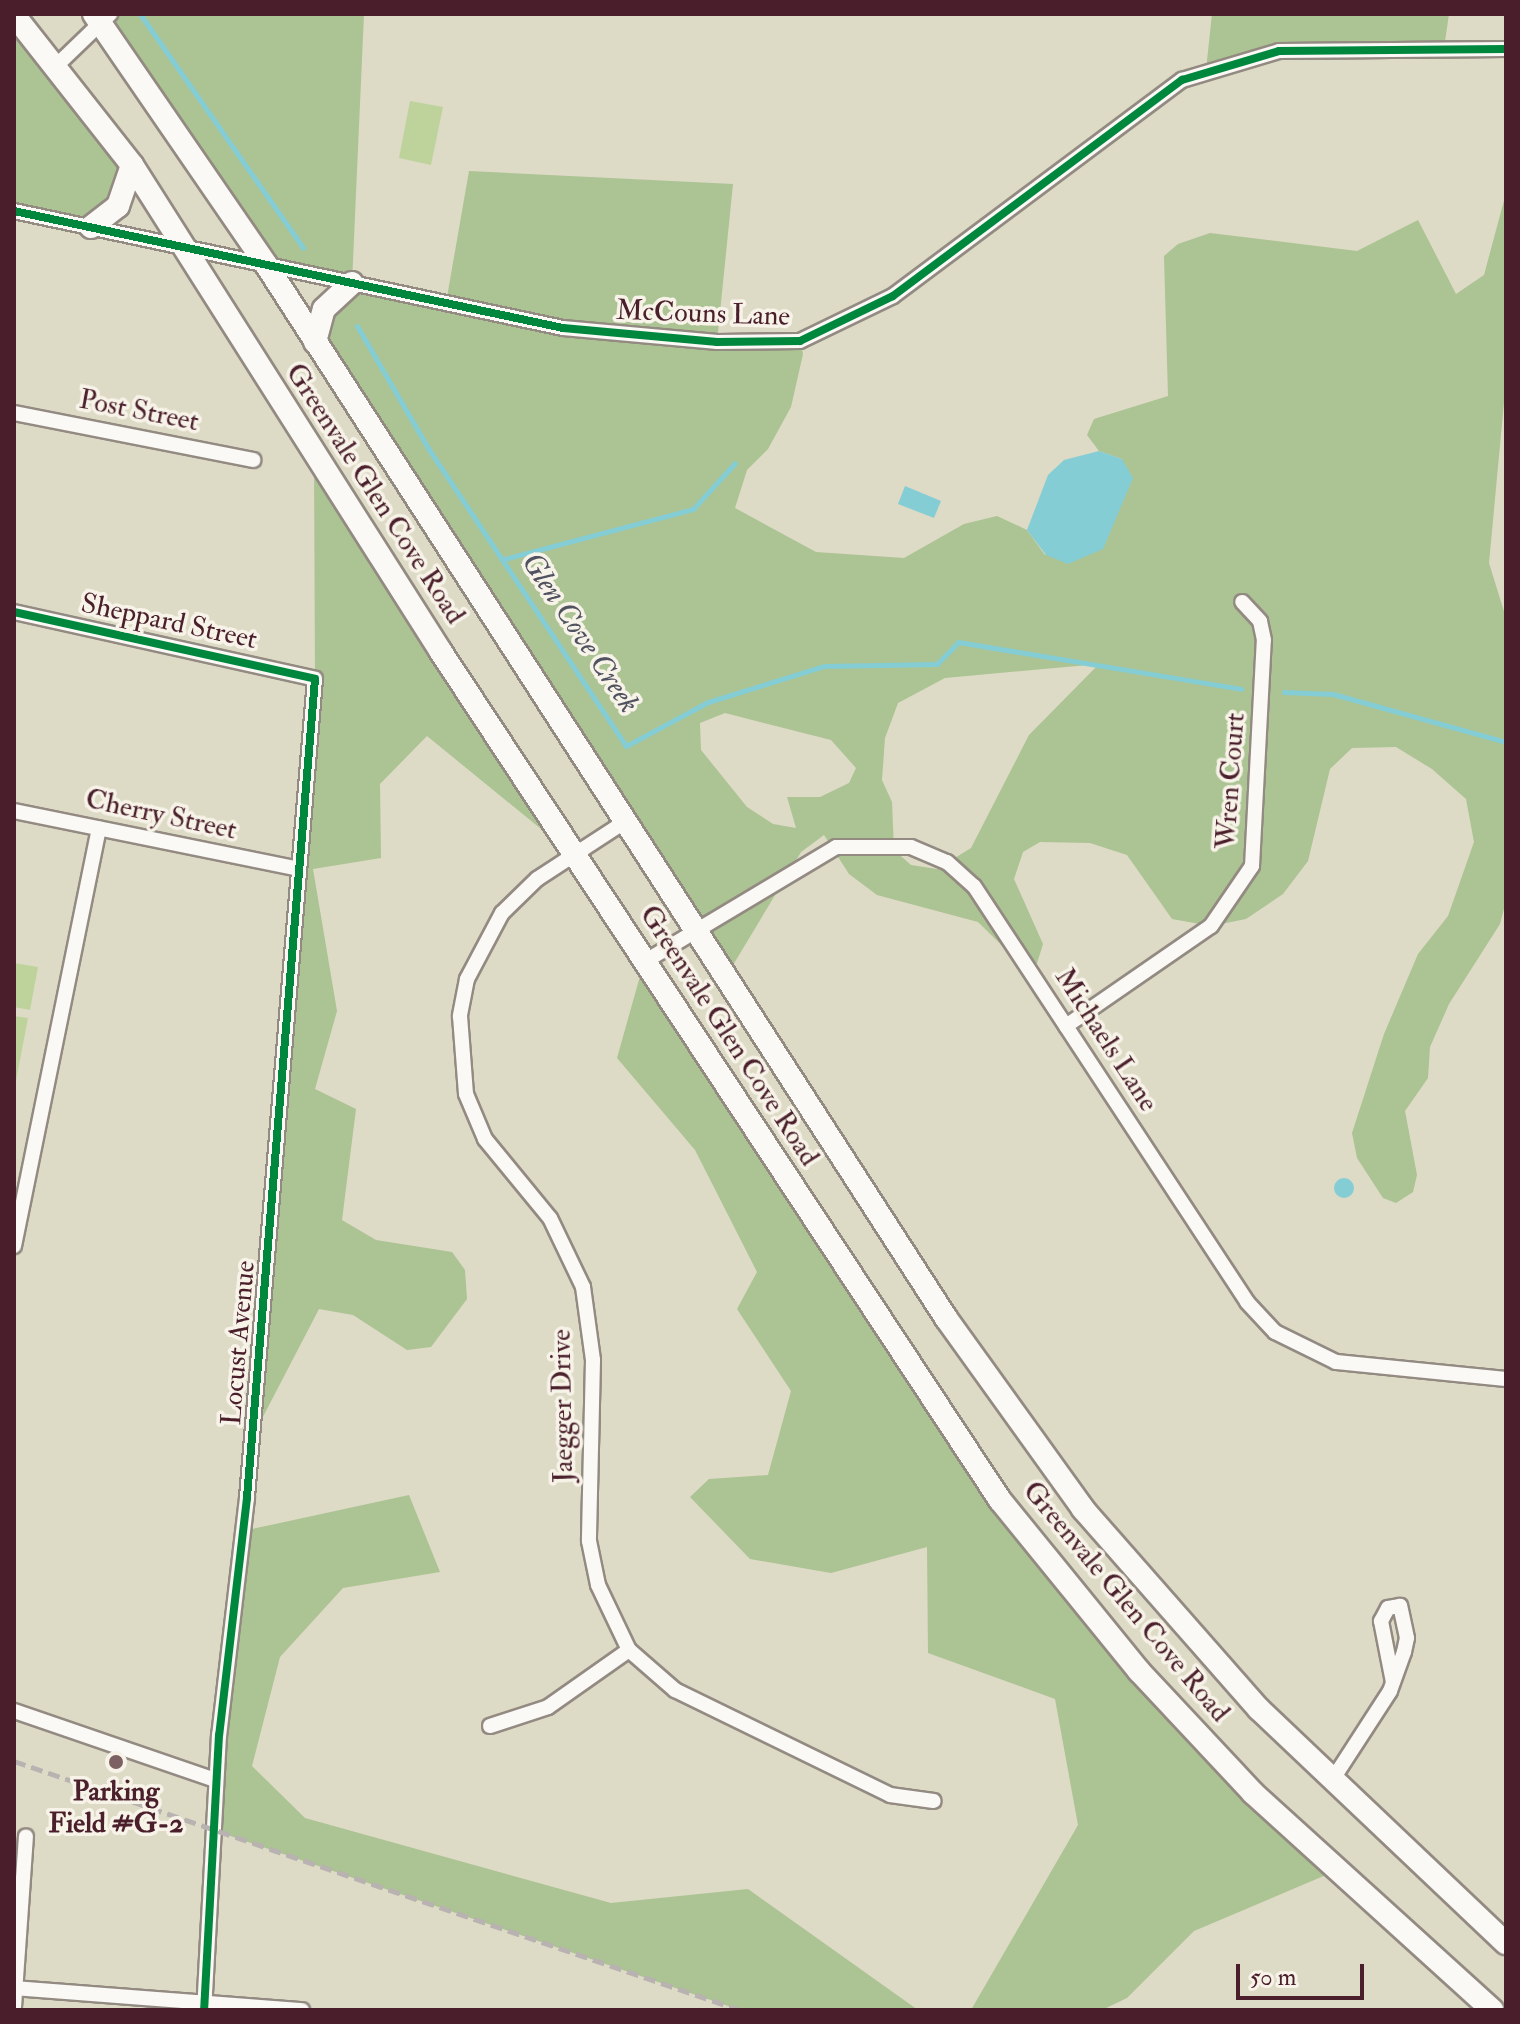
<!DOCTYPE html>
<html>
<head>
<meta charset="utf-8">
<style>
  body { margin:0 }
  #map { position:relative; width:1520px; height:2024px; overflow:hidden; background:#dddac6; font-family:"IM FELL Double Pica",serif }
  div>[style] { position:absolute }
  .green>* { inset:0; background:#bed39c }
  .forest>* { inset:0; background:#acc393 }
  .water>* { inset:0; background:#85cdd5 }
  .round { border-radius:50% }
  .stream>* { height:5px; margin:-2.5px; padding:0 2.5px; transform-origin:2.5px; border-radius:2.5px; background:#85cdd5 }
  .roads { filter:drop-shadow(2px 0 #938a82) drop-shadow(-2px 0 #938a82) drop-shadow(0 2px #938a82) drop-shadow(0 -2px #938a82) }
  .minor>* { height:14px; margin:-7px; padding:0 7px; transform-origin:7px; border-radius:7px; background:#faf9f6 }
  .primary>* { height:22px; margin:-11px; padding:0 11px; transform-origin:11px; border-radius:11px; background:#faf9f6 }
  .rail>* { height:5px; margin-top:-2.5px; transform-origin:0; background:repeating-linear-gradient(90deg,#b8b2b1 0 12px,transparent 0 18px) }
  .cycleway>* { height:8px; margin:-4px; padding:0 4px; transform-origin:4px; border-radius:4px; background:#00873e }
  .dots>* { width:22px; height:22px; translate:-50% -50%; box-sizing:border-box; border:4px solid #f7f3e8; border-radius:50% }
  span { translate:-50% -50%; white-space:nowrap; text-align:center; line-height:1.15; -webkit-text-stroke:7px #f7f3e8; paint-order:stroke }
  .street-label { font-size:28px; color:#4a1f2b }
  .poi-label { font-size:28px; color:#4a1f2b; font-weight:700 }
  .water-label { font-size:30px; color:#505260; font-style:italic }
  .frame { position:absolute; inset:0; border:16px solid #4a1f2b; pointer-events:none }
  .scale { position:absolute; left:1236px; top:1964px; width:128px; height:36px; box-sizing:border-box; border:4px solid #4a1f2b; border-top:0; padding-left:10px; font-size:24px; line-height:28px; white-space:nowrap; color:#4a1f2b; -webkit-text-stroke:6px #f7f3e8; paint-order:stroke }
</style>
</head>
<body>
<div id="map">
  <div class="green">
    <div style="clip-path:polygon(410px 101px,443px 107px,431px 165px,399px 158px)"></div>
    <div style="clip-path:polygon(14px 963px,38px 967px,30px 1010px,14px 1007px)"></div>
    <div style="clip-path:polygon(14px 1016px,28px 1018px,14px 1091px)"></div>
  </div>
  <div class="forest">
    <div style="clip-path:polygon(evenodd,96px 14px,364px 14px,352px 283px,446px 303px,469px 171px,733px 184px,717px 342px,800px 341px,803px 354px,791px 407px,768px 449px,747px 470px,735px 508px,816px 552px,904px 558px,964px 524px,997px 516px,1027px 530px,1045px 555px,1122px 459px,1099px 451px,1087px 435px,1094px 419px,1168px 396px,1164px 256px,1178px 244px,1210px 233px,1357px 251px,1418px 220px,1456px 294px,1484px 275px,1506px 193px,1506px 381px,1489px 563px,1506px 618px,1506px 901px,1500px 924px,1449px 1004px,1430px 1047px,1428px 1078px,1405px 1111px,1417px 1175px,1413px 1192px,1396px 1203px,1383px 1198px,1357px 1158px,1352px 1133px,1384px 1034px,1418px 954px,1448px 916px,1474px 842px,1466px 799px,1432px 769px,1396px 747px,1352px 748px,1330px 769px,1308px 861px,1283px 894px,1246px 919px,1211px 926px,1172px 919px,1127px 855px,1090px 843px,1040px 842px,1023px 852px,1014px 879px,1043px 944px,1033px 976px,978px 922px,877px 895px,849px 874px,824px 835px,801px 852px,727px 975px,315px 342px,351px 284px,267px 266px,96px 14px,1099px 664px,1029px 735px,971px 848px,937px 869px,911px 865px,894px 850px,892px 802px,882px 780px,885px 738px,898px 703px,945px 678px,1099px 664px,96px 14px,725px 713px,831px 740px,856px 768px,849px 783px,820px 797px,787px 797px,796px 828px,773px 824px,747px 807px,701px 750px,700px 723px,725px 713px)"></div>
    <div style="clip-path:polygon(1212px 14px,1449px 14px,1444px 48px,1326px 48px,1206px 70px)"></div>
    <div style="clip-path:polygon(14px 15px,132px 165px,97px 228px,14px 211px)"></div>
    <div style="clip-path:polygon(314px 454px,573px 855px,427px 736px,380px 784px,381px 858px,313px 869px,337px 1011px,315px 1089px,356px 1109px,342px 1220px,376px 1240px,452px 1252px,465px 1270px,467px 1299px,431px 1347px,407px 1350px,353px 1315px,319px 1309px,253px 1436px,315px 679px)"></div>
    <div style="clip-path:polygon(644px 962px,1000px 1500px,1333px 1872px,1194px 1931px,1127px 1998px,1102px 2010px,971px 2010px,1078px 1825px,1055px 1699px,928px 1653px,927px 1547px,831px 1573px,750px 1559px,690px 1497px,709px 1479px,768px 1475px,791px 1391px,737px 1309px,757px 1272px,695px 1150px,617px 1058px)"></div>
    <div style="clip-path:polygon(409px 1495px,440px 1572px,343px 1588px,280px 1657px,252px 1766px,305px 1818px,611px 1903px,748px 1889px,918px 2010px,740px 2010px,213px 1830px,243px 1531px)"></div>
  </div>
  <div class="water">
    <div style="clip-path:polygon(1099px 451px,1122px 459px,1133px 478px,1103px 549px,1068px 564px,1046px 555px,1027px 530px,1048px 475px,1064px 460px)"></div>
    <div style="clip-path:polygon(905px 486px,941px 501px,934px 518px,898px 504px)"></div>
    <div class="round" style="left:1334px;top:1178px;width:20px;height:20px"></div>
  </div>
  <div class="stream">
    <div style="left:140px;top:14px;width:285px;rotate:55.1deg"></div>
    <div style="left:357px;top:326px;width:141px;rotate:59.8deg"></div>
    <div style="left:428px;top:448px;width:358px;rotate:56.4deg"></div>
    <div style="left:626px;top:746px;width:93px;rotate:-28.2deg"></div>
    <div style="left:708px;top:702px;width:121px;rotate:-17.2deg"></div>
    <div style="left:824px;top:666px;width:113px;rotate:-1deg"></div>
    <div style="left:937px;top:664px;width:30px;rotate:-46deg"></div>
    <div style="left:958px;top:642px;width:287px;rotate:9.4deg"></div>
    <div style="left:504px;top:559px;width:196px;rotate:-14.8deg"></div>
    <div style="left:693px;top:509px;width:62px;rotate:-47.6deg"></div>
    <div style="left:1284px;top:692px;width:49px;rotate:2.3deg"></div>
    <div style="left:1333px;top:694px;width:180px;rotate:15.5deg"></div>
  </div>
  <div class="roads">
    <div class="minor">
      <div style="left:57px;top:65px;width:74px;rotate:-43.9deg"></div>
      <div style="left:14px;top:211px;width:561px;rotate:12.03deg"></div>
      <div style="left:563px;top:328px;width:155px;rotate:5.2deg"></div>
      <div style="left:717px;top:342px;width:83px;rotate:-0.7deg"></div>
      <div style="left:800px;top:341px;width:103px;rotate:-25.8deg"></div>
      <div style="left:893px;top:296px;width:361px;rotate:-36.8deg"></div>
      <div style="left:1182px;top:80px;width:101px;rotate:-16.6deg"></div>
      <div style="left:1279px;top:51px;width:227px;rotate:-0.5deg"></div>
      <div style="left:14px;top:413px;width:244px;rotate:11.1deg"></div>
      <div style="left:14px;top:612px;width:308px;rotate:12.5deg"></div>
      <div style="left:315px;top:679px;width:822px;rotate:94.75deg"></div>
      <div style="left:247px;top:1498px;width:239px;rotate:96.7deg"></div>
      <div style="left:219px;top:1735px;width:275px;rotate:93.1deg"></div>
      <div style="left:14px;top:811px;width:290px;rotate:11.5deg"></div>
      <div style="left:626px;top:821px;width:106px;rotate:146.9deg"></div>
      <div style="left:537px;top:879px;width:49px;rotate:135.8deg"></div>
      <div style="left:502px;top:913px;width:75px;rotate:117.9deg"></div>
      <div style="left:467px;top:979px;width:38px;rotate:101deg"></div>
      <div style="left:460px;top:1016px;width:78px;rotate:85.6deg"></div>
      <div style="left:466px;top:1094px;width:49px;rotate:67.1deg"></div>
      <div style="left:485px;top:1139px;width:102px;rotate:50.6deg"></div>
      <div style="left:550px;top:1218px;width:76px;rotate:64.4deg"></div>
      <div style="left:583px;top:1287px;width:74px;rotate:82.2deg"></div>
      <div style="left:593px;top:1360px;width:181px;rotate:91.3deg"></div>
      <div style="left:589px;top:1541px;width:45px;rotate:78.4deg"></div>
      <div style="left:598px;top:1585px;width:72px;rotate:64.5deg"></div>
      <div style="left:629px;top:1650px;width:61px;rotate:41deg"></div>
      <div style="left:675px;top:1690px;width:239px;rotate:26deg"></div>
      <div style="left:890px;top:1795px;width:44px;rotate:7.8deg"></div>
      <div style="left:644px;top:962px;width:224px;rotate:-30.9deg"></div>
      <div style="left:836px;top:847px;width:75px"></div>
      <div style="left:911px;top:847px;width:39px;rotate:23deg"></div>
      <div style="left:947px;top:862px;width:36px;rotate:42deg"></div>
      <div style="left:974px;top:886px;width:498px;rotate:56.7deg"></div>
      <div style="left:1247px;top:1302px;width:41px;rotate:47deg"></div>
      <div style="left:1275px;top:1332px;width:68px;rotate:26.2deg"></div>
      <div style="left:1336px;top:1362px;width:171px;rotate:5.7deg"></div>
      <div style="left:1066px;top:1026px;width:176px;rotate:-34.6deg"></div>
      <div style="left:1211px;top:926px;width:73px;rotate:-55.7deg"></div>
      <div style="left:1252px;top:866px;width:226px;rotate:-87deg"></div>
      <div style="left:1264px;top:640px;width:19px;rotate:-102deg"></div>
      <div style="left:1260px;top:621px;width:26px;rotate:-133deg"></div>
      <div style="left:14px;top:1246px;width:426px;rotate:-78.5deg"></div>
      <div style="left:14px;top:1711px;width:213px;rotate:18.9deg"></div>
      <div style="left:490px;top:1726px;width:61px;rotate:-18.1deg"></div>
      <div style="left:548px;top:1707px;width:99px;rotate:-35.1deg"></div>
      <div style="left:1331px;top:1782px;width:108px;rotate:-57deg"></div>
      <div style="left:1390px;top:1691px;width:41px;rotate:-70.3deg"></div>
      <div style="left:1404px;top:1652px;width:14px;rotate:-78deg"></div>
      <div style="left:1407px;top:1638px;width:33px;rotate:-102deg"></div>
      <div style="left:1400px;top:1606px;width:12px;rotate:171deg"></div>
      <div style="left:1388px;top:1608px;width:15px;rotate:118deg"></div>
      <div style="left:1381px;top:1621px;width:62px;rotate:78.9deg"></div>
      <div style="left:14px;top:1988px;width:289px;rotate:4.4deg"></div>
      <div style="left:14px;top:2007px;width:171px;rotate:-86deg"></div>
    </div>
    <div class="primary">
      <div style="left:94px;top:14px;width:306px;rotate:55.5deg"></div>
      <div style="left:267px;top:266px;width:1252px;rotate:57.16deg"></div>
      <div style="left:946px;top:1318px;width:235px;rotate:54.3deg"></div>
      <div style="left:1083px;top:1509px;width:266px;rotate:48.7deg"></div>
      <div style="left:1259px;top:1709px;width:340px;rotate:43.5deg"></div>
      <div style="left:14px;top:15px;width:191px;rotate:51.8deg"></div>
      <div style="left:132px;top:165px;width:577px;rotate:57.6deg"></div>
      <div style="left:441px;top:652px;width:1016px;rotate:56.61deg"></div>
      <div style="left:1000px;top:1500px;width:220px;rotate:50.9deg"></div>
      <div style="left:1139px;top:1671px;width:167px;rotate:46.9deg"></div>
      <div style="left:1253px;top:1793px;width:323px;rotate:42.2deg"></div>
      <div style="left:91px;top:227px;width:34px;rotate:-38deg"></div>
      <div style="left:118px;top:206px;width:43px;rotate:-71.1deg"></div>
      <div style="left:315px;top:342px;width:34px;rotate:-75deg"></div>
      <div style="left:324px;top:309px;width:38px;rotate:-43deg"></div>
    </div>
  </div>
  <div class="rail">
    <div style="left:14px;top:1761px;width:768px;rotate:18.93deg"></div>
  </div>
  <div class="cycleway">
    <div style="left:14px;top:211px;width:561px;rotate:12.03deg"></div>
    <div style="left:563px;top:328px;width:155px;rotate:5.2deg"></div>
    <div style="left:717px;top:342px;width:83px;rotate:-0.7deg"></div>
    <div style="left:800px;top:341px;width:103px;rotate:-25.8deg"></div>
    <div style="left:893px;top:296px;width:361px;rotate:-36.8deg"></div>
    <div style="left:1182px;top:80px;width:101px;rotate:-16.6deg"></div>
    <div style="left:1279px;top:51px;width:227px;rotate:-0.5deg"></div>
    <div style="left:14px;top:612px;width:308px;rotate:12.5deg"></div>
    <div style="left:315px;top:679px;width:822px;rotate:94.75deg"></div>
    <div style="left:247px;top:1498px;width:239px;rotate:96.7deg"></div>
    <div style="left:219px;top:1735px;width:275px;rotate:93.1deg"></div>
  </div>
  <div class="dots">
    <div style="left:116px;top:1762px;background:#7d6061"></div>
  </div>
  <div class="street-label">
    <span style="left:703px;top:314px;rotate:2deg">McCouns Lane</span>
    <span style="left:139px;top:411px;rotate:11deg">Post Street</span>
    <span style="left:375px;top:494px;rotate:57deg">Greenvale Glen Cove Road</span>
    <span style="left:169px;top:622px;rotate:12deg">Sheppard Street</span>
    <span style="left:1231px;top:781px;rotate:-86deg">Wren Court</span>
    <span style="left:161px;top:815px;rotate:12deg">Cherry Street</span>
    <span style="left:729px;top:1036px;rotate:57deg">Greenvale Glen Cove Road</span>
    <span style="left:1106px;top:1040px;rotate:57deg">Michaels Lane</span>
    <span style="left:239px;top:1343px;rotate:-85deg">Locust Avenue</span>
    <span style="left:563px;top:1406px;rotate:-91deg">Jaegger Drive</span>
    <span style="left:1126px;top:1602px;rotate:50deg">Greenvale Glen Cove Road</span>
  </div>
  <div class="poi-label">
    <span style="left:116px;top:1808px">Parking<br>Field #G-2</span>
  </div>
  <div class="water-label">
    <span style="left:580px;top:633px;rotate:56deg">Glen Cove Creek</span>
  </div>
  <div class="frame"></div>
  <div class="scale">50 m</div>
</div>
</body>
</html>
